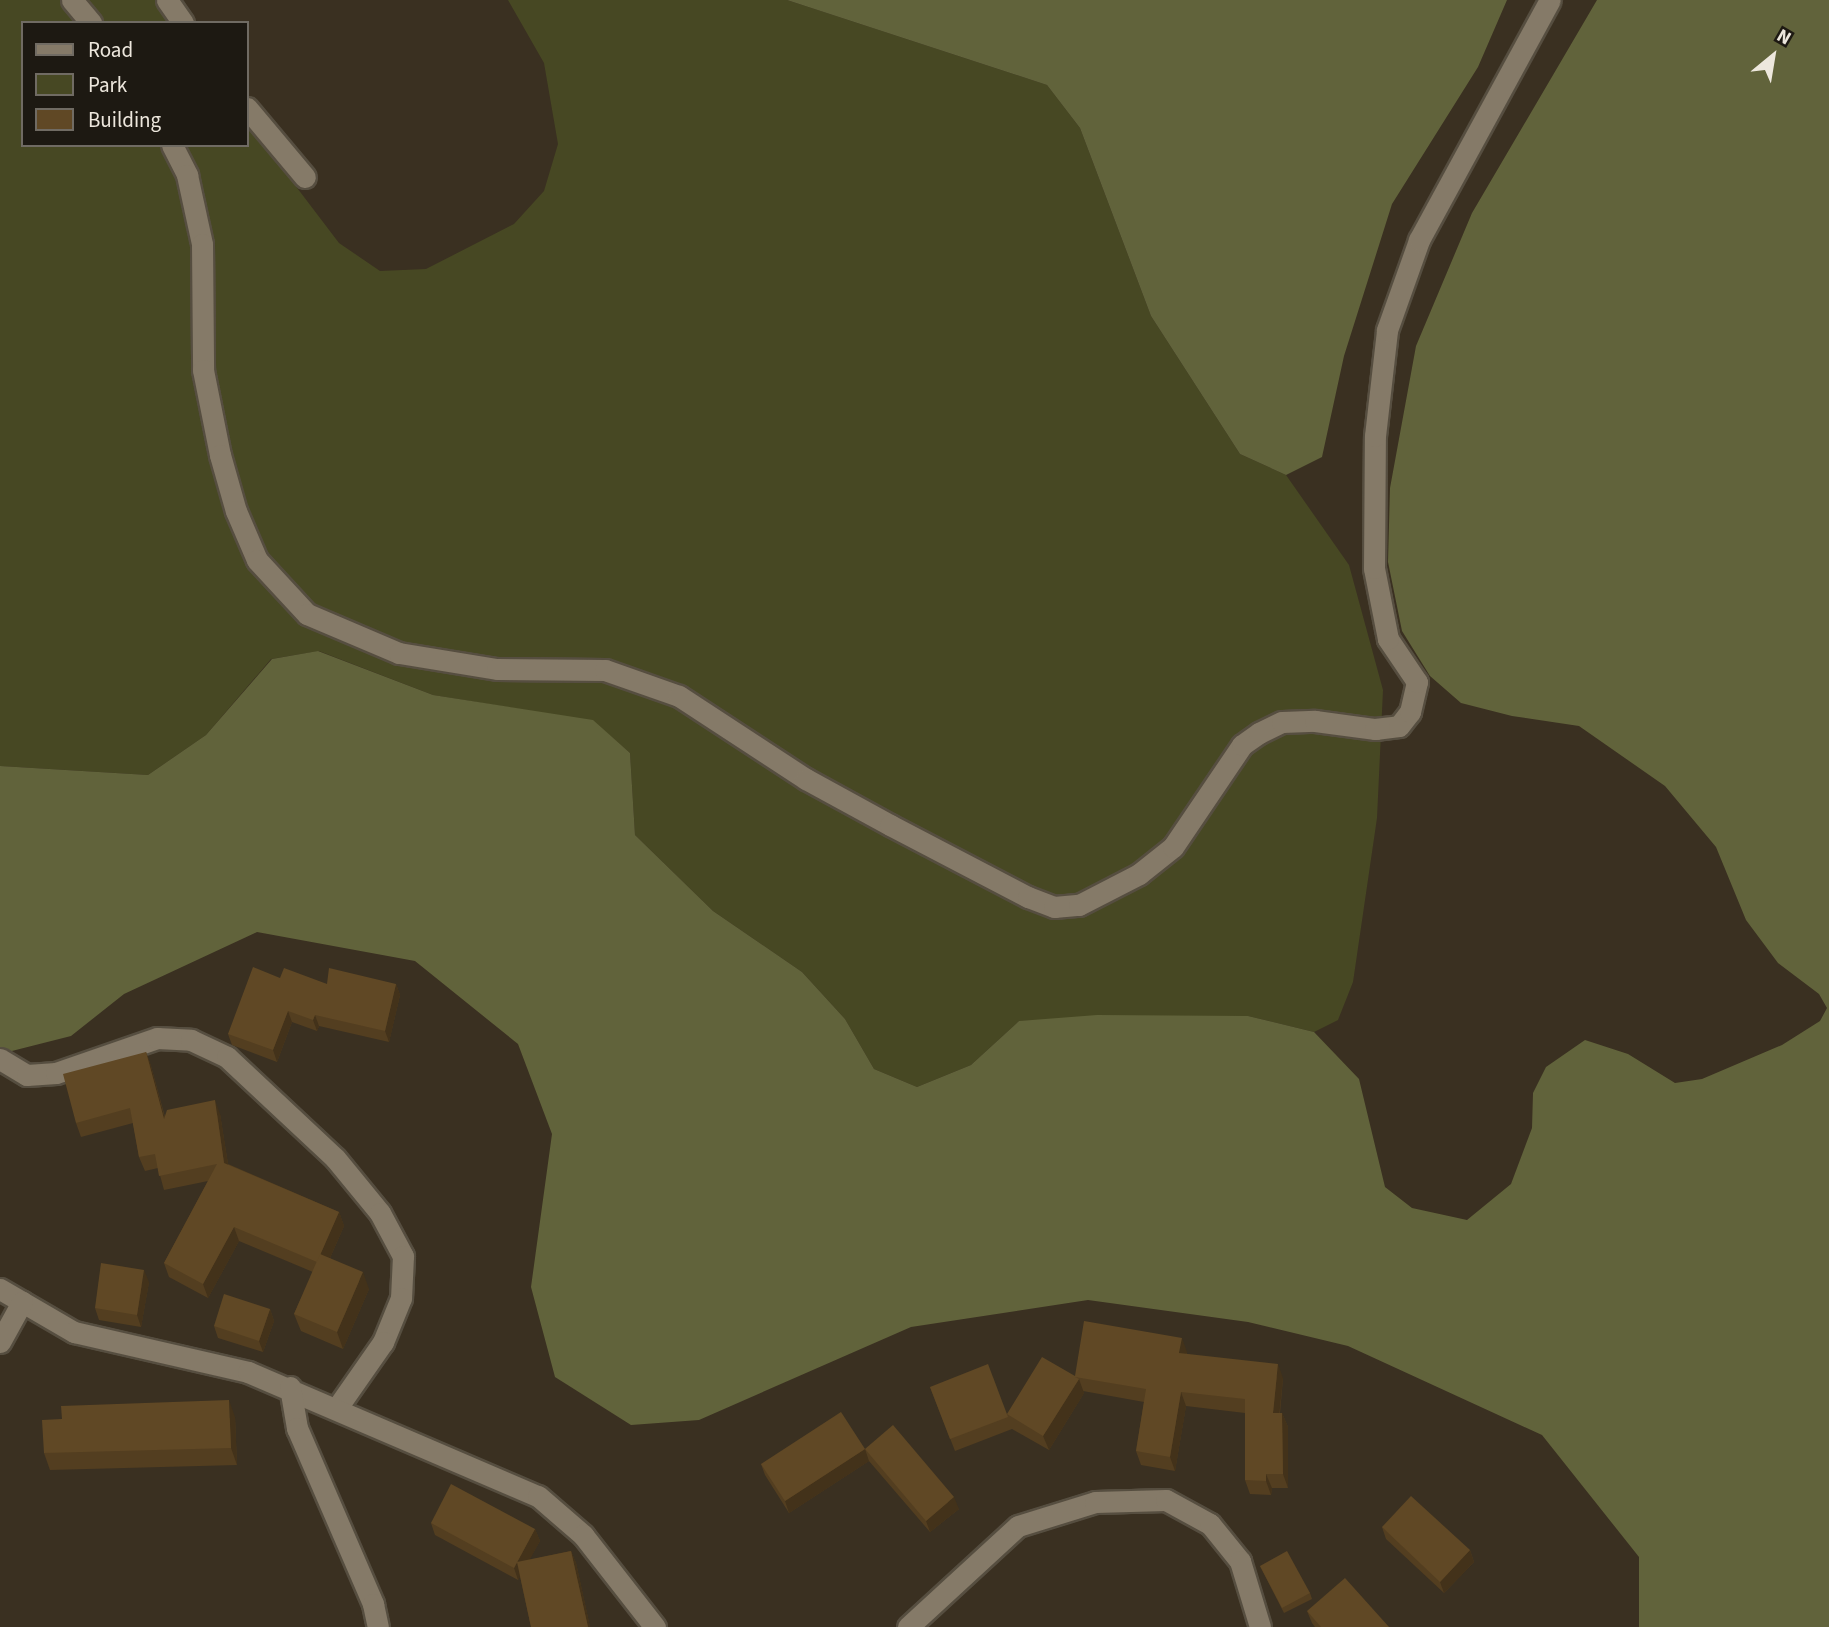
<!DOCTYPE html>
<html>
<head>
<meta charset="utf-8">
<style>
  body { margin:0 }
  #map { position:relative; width:1829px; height:1627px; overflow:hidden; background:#3a3021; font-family:"Source Sans 3",sans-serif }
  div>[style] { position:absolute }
  .green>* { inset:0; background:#474823 }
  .forest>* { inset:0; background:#61633b }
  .roads { filter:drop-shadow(2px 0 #564e40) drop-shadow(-2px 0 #564e40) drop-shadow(0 2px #564e40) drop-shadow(0 -2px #564e40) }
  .minor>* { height:21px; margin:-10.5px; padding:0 10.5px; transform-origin:10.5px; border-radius:10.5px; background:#857a68 }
  .wall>* { inset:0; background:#533e20 }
  .shaded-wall>* { inset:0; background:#43321a }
  .building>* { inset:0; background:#604825 }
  span { translate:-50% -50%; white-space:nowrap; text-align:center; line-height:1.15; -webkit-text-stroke:7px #1d1912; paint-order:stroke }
  .legend { position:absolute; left:21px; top:21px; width:228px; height:126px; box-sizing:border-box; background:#1d1912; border:2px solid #706b63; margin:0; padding:9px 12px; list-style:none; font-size:21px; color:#ede7dd }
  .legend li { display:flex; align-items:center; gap:14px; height:35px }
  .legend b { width:35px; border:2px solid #706b63 }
  .north { position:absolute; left:1738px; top:21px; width:70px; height:70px; -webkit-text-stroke:5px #1d1912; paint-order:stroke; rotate:30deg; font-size:19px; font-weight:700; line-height:28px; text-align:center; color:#ede7dd }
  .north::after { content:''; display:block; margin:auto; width:24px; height:32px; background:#ede7dd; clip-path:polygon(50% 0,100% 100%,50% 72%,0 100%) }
</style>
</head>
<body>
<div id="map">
  <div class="green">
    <div style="clip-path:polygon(0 0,157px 0,174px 23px,23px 23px,23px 145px,247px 145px,247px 122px,339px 243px,380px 271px,426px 269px,514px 224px,544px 191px,558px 144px,544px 63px,508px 0,787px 0,1047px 85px,1080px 128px,1151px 316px,1240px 454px,1286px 475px,1349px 565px,1383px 690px,1377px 818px,1353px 982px,1338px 1020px,1314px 1032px,1248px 1016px,1019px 1021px,971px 1065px,917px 1087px,874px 1069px,845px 1019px,802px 972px,713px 911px,635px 835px,630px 753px,593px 721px,433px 695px,319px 651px,271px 659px,206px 735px,148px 775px,0 766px)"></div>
  </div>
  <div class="forest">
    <div style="clip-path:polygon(787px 0,1507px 0,1478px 67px,1392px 204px,1344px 356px,1322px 457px,1286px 475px,1240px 454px,1151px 316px,1080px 128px,1047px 85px)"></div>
    <div style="clip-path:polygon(1597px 0,1829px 0,1829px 1627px,1639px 1627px,1639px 1557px,1542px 1435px,1348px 1346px,1248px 1322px,1088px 1300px,911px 1327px,699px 1420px,631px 1425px,555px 1377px,531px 1287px,552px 1134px,518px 1044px,415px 961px,257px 932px,124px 994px,71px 1036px,0 1054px,0 766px,148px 775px,206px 735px,272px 659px,318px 651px,433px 695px,593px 720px,630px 753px,635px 835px,713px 911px,802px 972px,845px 1019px,874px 1069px,917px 1087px,971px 1065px,1019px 1021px,1097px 1015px,1248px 1016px,1314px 1032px,1359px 1079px,1385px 1187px,1412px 1208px,1467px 1220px,1511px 1184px,1532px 1128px,1533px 1093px,1546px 1067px,1585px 1040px,1628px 1054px,1675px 1083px,1702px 1079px,1782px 1045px,1820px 1021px,1827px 1008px,1819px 994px,1778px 963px,1746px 920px,1716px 847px,1665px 786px,1579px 726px,1512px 716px,1461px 703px,1430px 676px,1402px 631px,1388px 562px,1390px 488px,1416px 346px,1472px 213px)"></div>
  </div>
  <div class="roads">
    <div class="minor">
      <div style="left:72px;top:0;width:30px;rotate:50deg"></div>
      <div style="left:167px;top:0;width:28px;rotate:55deg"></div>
      <div style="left:247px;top:108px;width:90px;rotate:50deg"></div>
      <div style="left:172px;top:145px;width:34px;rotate:63deg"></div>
      <div style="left:187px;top:175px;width:71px;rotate:77.7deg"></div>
      <div style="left:202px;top:244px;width:126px;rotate:89.5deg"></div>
      <div style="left:203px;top:370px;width:87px;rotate:78.7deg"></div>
      <div style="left:220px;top:455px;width:58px;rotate:74.1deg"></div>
      <div style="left:236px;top:511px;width:53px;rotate:66.8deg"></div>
      <div style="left:257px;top:560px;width:74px;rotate:47.2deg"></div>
      <div style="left:307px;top:614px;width:100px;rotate:23deg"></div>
      <div style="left:399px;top:653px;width:99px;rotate:9.3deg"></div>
      <div style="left:497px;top:669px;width:108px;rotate:0.5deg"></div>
      <div style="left:605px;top:670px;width:78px;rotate:19.4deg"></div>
      <div style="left:679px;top:696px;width:152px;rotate:33.2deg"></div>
      <div style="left:806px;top:779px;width:96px;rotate:28.7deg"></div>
      <div style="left:890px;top:825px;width:156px;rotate:27.6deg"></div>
      <div style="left:1028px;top:897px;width:28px;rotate:21deg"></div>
      <div style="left:1054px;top:907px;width:25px;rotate:-5deg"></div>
      <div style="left:1079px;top:905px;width:68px;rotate:-27.3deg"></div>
      <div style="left:1139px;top:874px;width:43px;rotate:-38.5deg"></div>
      <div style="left:1173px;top:847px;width:123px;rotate:-55.9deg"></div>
      <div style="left:1242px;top:745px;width:21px;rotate:-35deg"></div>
      <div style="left:1259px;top:733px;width:25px;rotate:-26deg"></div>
      <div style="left:1282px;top:722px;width:33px;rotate:-2deg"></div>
      <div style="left:1315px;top:721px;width:61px;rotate:7.6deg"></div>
      <div style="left:1375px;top:729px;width:24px;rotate:-7deg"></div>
      <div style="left:1399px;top:726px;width:18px;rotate:-52deg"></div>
      <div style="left:1410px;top:712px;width:31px;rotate:-77deg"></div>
      <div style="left:1417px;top:682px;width:52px;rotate:-124deg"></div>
      <div style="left:1388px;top:639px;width:72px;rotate:-101.2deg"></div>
      <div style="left:1374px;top:568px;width:132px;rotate:-89.6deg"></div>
      <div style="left:1375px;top:436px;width:107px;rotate:-83.5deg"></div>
      <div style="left:1387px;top:330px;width:96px;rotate:-70.4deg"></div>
      <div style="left:1419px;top:240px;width:273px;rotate:-61.4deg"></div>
      <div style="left:0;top:1059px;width:31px;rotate:31deg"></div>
      <div style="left:27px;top:1075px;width:29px;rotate:-4deg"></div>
      <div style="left:56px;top:1073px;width:107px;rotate:-19.1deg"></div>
      <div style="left:157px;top:1038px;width:34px;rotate:3deg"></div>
      <div style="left:191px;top:1040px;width:40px;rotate:25deg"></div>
      <div style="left:227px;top:1057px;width:148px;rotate:43.1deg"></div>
      <div style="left:335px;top:1158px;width:71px;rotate:50.7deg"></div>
      <div style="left:380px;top:1213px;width:49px;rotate:61.9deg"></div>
      <div style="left:403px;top:1256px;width:42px;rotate:92.7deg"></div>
      <div style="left:401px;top:1298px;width:48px;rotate:112.2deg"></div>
      <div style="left:383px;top:1342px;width:80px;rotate:124.9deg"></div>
      <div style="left:0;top:1289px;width:86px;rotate:30.2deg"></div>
      <div style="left:74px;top:1332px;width:179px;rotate:12.9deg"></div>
      <div style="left:248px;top:1372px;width:315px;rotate:23.2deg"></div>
      <div style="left:538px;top:1496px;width:60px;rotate:40.9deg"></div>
      <div style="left:583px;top:1535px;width:117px;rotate:52deg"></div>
      <div style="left:0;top:1342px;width:46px;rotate:-61.2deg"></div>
      <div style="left:290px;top:1387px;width:42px;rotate:80.3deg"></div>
      <div style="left:297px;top:1428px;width:192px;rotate:66.6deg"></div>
      <div style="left:373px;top:1604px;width:24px;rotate:78deg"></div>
      <div style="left:908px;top:1627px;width:149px;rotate:-42.6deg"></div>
      <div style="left:1018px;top:1526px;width:81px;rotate:-17.3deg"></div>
      <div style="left:1095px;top:1502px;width:71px;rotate:-1.6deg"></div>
      <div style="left:1166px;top:1500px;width:50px;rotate:28.6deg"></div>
      <div style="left:1210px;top:1524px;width:48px;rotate:51deg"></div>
      <div style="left:1240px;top:1561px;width:69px;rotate:73.1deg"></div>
    </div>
  </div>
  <div class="wall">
    <div style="clip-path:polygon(280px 978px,327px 984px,396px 984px,400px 995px,389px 1042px,319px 1026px,317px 1031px,292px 1022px,277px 1062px,232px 1045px,228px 1034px)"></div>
    <div style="clip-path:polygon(146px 1052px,151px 1066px,165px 1117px,220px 1114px,228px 1164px,339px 1212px,344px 1226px,330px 1258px,369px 1289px,343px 1349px,301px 1331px,294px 1314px,313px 1272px,239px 1241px,208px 1298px,169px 1277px,164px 1263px,208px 1181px,164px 1190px,158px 1168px,145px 1171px,139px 1157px,133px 1123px,81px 1137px,76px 1123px)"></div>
    <div style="clip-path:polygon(149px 1282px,141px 1327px,99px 1320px,95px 1308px)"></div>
    <div style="clip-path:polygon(270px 1309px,274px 1321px,263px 1352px,218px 1338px,214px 1326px)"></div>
    <div style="clip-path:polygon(1187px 1352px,1187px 1354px,1283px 1378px,1280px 1413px,1282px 1413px,1288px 1427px,1288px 1488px,1272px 1488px,1271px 1495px,1250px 1494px,1245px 1480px,1245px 1413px,1186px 1406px,1175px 1471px,1141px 1465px,1136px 1451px,1144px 1402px,1083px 1391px,1084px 1393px,1049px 1450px,1012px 1429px,955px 1451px,930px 1387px,1007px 1414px,1075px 1376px)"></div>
    <div style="clip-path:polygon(235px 1417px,237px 1465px,50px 1470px,44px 1453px)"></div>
    <div style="clip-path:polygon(865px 1449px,959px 1509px,930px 1532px,869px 1461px,789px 1513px,765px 1475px,761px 1464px)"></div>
    <div style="clip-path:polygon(431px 1523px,535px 1529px,540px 1541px,529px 1560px,571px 1551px,576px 1563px,590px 1627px,531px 1627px,520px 1576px,518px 1580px,435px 1535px)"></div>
    <div style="clip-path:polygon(1382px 1527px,1470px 1550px,1474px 1562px,1444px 1593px,1386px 1539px)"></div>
    <div style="clip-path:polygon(1260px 1566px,1310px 1593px,1312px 1599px,1284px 1613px)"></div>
    <div style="clip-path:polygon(1307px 1611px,1389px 1627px,1315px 1627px,1312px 1623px)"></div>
  </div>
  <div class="shaded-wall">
    <div style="clip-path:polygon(396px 984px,400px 995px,389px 1042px,385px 1031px)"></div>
    <div style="clip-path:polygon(288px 1011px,292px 1022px,277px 1062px,273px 1050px)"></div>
    <div style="clip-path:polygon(315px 1015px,319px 1026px,317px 1031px,313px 1020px)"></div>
    <div style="clip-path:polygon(146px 1052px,151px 1066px,169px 1134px,164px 1119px)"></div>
    <div style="clip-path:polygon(215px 1100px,220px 1114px,230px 1177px,224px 1163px)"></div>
    <div style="clip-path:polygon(339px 1212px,344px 1226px,322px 1276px,317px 1262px)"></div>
    <div style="clip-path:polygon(234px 1227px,239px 1241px,208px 1298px,203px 1284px)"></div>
    <div style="clip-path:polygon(144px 1270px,149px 1282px,141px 1327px,137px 1315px)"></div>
    <div style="clip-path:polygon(363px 1272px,369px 1289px,343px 1349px,337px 1332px)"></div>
    <div style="clip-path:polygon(270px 1309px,274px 1321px,263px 1352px,259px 1341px)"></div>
    <div style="clip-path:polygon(1182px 1338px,1187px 1352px,1184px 1367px,1179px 1353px)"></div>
    <div style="clip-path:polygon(1278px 1364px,1283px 1378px,1278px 1427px,1273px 1413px)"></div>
    <div style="clip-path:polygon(1079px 1379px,1084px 1393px,1049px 1450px,1043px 1436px)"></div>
    <div style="clip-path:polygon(1181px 1392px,1186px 1406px,1175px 1471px,1170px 1457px)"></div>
    <div style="clip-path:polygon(229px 1400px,235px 1417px,237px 1465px,231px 1448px)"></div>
    <div style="clip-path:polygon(1282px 1413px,1288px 1427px,1288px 1488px,1283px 1474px)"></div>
    <div style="clip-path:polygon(865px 1449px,869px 1461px,789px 1513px,785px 1501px)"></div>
    <div style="clip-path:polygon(1266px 1474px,1272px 1488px,1271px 1495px,1266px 1481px)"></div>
    <div style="clip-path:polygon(954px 1497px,959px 1509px,930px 1532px,926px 1521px)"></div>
    <div style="clip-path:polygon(535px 1529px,540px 1541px,518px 1580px,514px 1568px)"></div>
    <div style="clip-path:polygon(1470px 1550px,1474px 1562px,1444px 1593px,1440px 1582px)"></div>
    <div style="clip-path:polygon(571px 1551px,576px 1563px,590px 1627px,588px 1627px)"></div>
  </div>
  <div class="building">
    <div style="clip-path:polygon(253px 967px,280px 978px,284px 968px,327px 984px,329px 968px,396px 984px,385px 1031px,315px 1015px,313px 1020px,288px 1011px,273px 1050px,228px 1034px)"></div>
    <div style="clip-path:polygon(146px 1052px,164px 1119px,167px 1110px,215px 1100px,224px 1163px,339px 1212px,317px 1262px,234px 1227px,203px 1284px,164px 1263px,217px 1164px,159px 1176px,155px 1154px,139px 1157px,130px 1108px,76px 1123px,63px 1074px)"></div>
    <div style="clip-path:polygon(320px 1254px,363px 1272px,337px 1332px,294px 1314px)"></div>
    <div style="clip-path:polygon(101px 1263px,144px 1270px,137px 1315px,95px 1308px)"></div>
    <div style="clip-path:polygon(224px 1294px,270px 1309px,259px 1341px,214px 1326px)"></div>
    <div style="clip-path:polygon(1084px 1321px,1182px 1338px,1179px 1353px,1278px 1364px,1273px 1413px,1282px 1413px,1283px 1474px,1266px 1474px,1266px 1481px,1245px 1480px,1245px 1399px,1181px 1392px,1170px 1457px,1136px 1451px,1146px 1389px,1075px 1377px,1079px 1379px,1043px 1436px,1007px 1414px,1042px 1357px,1075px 1376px)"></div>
    <div style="clip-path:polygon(988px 1364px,1008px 1417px,950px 1439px,930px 1387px)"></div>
    <div style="clip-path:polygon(229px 1400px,231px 1448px,44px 1453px,42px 1420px,62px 1419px,61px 1406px)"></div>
    <div style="clip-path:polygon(841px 1412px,865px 1449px,785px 1501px,761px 1464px)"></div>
    <div style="clip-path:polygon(893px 1425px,954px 1497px,926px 1521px,865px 1449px)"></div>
    <div style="clip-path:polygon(451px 1484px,535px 1529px,514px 1568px,431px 1523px)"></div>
    <div style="clip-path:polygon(1411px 1496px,1470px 1550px,1440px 1582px,1382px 1527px)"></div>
    <div style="clip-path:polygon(571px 1551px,588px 1627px,531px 1627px,517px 1562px)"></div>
    <div style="clip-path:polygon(1287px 1551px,1310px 1593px,1282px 1608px,1260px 1566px)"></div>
    <div style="clip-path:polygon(1345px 1578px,1389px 1627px,1321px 1627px,1307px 1611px)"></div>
  </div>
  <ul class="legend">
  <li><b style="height:9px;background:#857a68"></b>Road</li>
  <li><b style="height:19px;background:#474823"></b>Park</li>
  <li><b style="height:19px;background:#604825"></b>Building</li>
  </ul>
  <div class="north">N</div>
</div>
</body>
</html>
